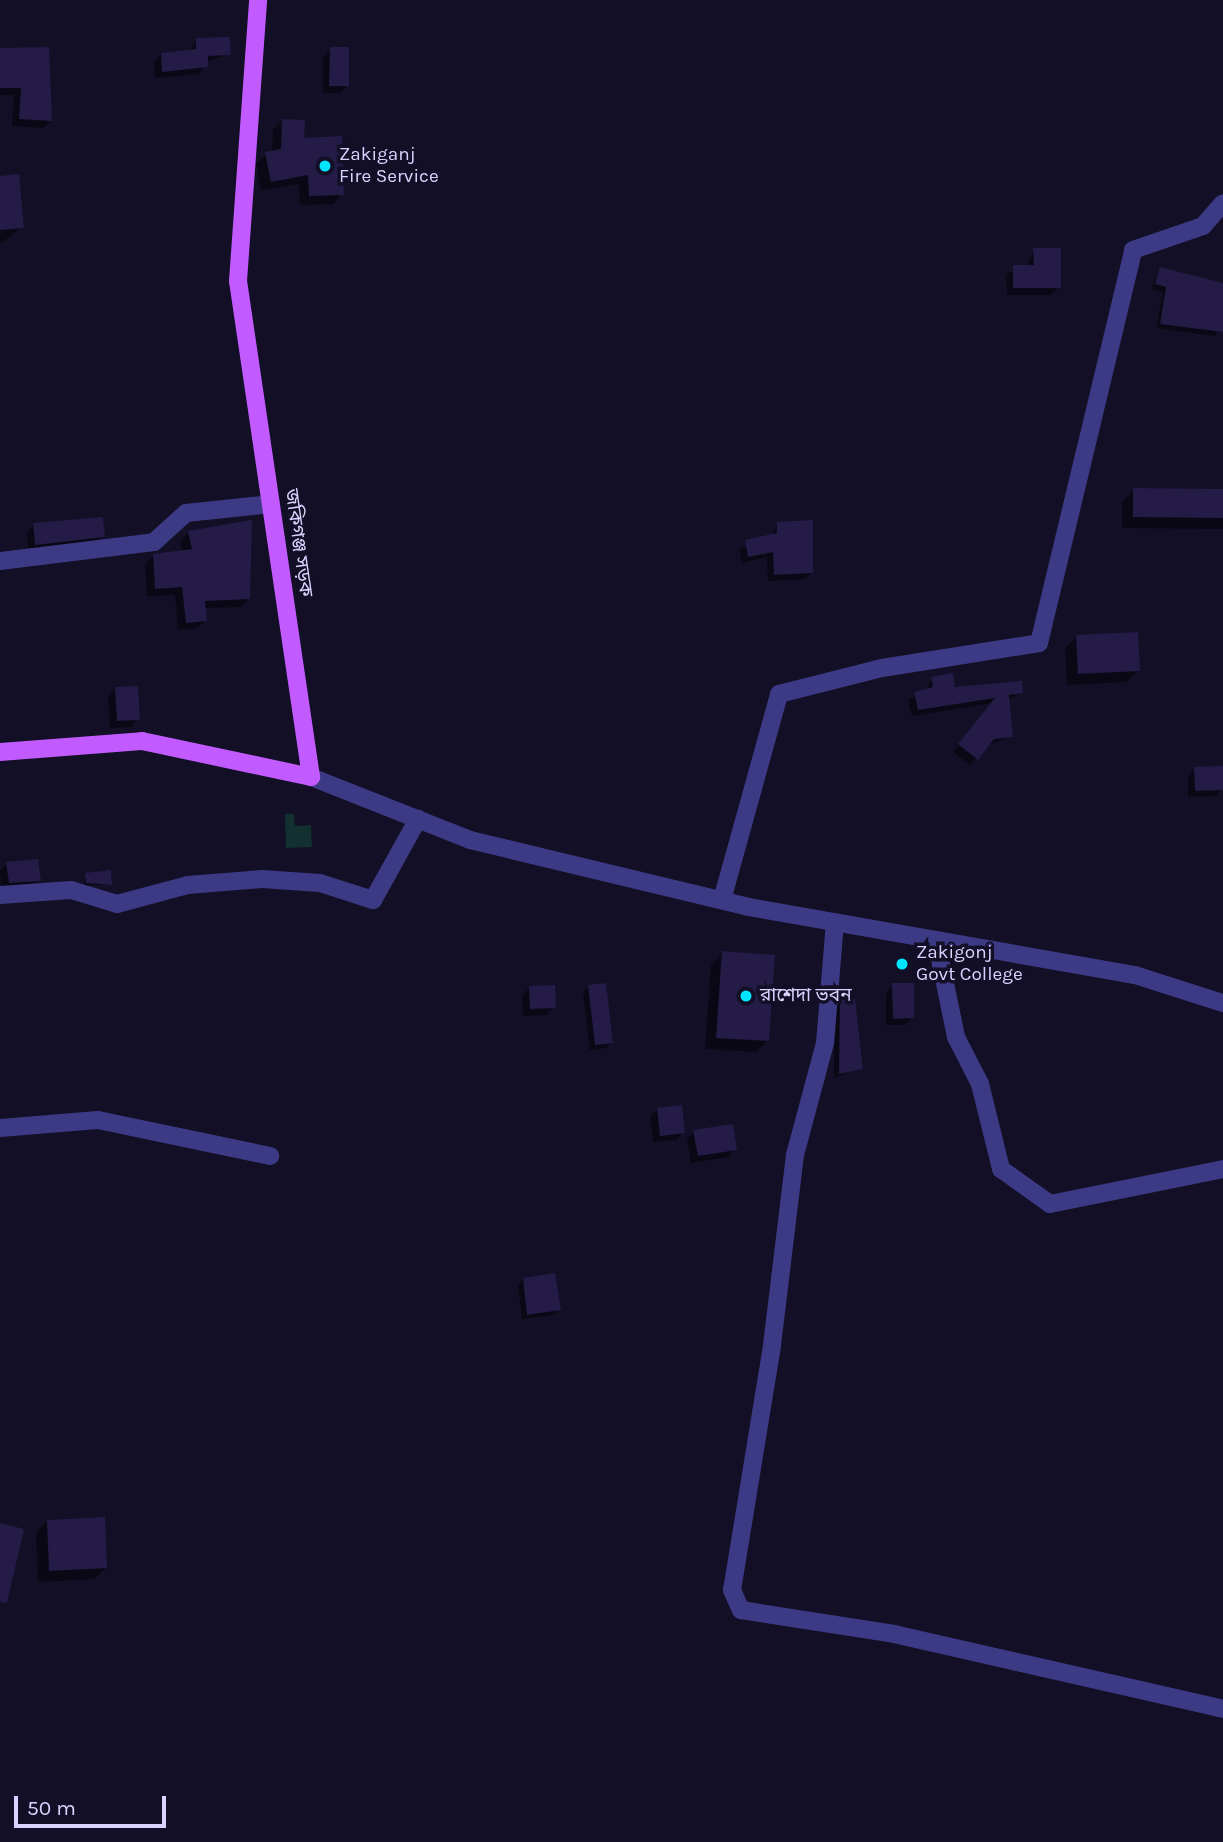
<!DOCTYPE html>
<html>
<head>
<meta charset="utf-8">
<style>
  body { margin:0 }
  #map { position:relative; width:1223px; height:1842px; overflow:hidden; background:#130f26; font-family:Karla,"Noto Sans Bengali",sans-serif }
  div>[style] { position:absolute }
  .green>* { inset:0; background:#12302f }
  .shadow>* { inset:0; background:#0007 }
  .building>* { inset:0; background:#241b47 }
  .minor>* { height:18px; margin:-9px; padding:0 9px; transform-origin:9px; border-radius:9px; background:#3d3a85 }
  .major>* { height:18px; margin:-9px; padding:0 9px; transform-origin:9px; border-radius:9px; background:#c25bff }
  .dots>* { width:19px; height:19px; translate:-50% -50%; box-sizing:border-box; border:4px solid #130f26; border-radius:50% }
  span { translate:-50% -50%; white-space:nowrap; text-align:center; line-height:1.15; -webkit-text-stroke:7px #130f26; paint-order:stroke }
  .poi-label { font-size:19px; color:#d9d4ff }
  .left { translate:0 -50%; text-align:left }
  .street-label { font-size:19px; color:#d9d4ff }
  .scale { position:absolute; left:14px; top:1796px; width:152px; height:32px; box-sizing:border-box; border:4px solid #d9d4ff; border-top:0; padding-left:9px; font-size:21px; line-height:24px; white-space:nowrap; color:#d9d4ff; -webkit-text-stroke:5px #130f26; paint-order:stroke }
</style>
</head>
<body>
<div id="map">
  <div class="green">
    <div style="clip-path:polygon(285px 814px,294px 814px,295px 826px,311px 825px,312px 847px,286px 848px)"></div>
  </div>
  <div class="shadow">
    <div style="clip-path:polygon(197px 40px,229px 54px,206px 62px,199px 74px,155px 78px,154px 62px,161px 54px,189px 52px)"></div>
    <div style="clip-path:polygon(331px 49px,347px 86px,340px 93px,323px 93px,323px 57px)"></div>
    <div style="clip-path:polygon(0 50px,50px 121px,43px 128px,12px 126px,14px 95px,0 95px)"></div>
    <div style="clip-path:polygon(282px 121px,342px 194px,333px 204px,300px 205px,299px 184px,261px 190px,256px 163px,272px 152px,273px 130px)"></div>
    <div style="clip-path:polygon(0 178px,22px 227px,0 244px)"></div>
    <div style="clip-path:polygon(1034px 250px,1059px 287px,1051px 295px,1007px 295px,1006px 274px,1027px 267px)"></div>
    <div style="clip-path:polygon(1160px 269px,1223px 283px,1223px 319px,1215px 336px,1156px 328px,1163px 292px,1151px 289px)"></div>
    <div style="clip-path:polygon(1134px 490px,1223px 491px,1223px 529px,1122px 528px,1122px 502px)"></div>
    <div style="clip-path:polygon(778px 523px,812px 572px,805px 579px,768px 581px,767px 557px,742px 563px,739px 549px,771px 537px)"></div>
    <div style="clip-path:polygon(34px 525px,103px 536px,95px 543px,28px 551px,27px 532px)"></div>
    <div style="clip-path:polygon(189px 532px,249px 599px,240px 607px,204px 608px,206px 620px,197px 628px,178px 630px,175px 595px,147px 596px,145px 564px,154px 555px,183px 552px,180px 541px)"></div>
    <div style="clip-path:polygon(1077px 637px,1138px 671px,1126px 682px,1067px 685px,1065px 648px)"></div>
    <div style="clip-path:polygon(932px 679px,954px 688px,1021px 692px,1008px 700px,1012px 736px,988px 745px,970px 765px,953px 752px,992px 703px,912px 716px,908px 700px,926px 691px)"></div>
    <div style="clip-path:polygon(116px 688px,138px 719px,131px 727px,110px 728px,108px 696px)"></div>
    <div style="clip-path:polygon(1223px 768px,1218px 796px,1188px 797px,1188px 776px,1195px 769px)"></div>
    <div style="clip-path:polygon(7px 864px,39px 880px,32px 888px,2px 890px,0 871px)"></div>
    <div style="clip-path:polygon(86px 875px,111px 885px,84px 885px)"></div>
    <div style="clip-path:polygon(723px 953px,767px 1041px,756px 1052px,705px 1049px,711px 965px)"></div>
    <div style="clip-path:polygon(893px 985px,912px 1018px,905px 1025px,886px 1025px,886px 993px)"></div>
    <div style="clip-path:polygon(589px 987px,611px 1042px,606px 1048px,590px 1050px,583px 992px)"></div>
    <div style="clip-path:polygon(530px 988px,554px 1007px,546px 1015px,523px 1016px,522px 995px)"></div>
    <div style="clip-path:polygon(841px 1001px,861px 1068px,834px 1078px,835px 1007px)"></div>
    <div style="clip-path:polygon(657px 1110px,683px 1132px,676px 1140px,653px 1142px,650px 1117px)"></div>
    <div style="clip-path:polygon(694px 1132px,735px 1149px,728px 1157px,691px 1163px,687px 1139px)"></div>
    <div style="clip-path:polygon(523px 1279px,559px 1310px,554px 1315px,522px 1319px,518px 1285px)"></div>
    <div style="clip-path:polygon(47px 1521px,106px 1568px,94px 1579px,38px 1582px,36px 1533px)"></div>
  </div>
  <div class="building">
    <div style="clip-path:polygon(230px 37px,231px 55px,208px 56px,208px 67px,162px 72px,161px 53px,196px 49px,196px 38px)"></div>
    <div style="clip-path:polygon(49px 47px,52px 121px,19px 119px,21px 88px,0 88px,0 48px)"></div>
    <div style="clip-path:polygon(330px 47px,349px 47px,349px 86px,329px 86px)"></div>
    <div style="clip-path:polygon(282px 119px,305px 120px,304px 138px,342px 136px,344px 195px,309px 196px,308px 175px,271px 182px,265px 152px,281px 149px)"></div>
    <div style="clip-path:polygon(19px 174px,24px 228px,0 230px,0 176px)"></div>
    <div style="clip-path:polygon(1033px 248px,1061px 248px,1061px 288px,1013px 288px,1013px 265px,1034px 265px)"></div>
    <div style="clip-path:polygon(1160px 267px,1223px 283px,1223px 332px,1160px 324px,1166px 287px,1155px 284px)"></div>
    <div style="clip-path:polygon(1133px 488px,1223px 489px,1223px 518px,1133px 517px)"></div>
    <div style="clip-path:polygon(103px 517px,105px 537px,35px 545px,33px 523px)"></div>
    <div style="clip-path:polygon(252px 520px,250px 599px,205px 601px,207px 621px,186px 623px,182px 587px,155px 589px,153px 554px,192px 549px,188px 531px)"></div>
    <div style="clip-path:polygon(813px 520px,813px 573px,774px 575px,773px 552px,748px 557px,745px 540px,777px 533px,777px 522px)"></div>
    <div style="clip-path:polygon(1138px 632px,1140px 671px,1078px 674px,1076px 635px)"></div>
    <div style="clip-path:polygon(953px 673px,955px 687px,1022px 681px,1023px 693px,1009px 695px,1013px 737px,994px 739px,978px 760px,958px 744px,995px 698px,918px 710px,914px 692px,933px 687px,931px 677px)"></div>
    <div style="clip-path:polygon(138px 686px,140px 720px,117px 721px,115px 687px)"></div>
    <div style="clip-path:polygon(1223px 766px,1223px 790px,1195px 791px,1194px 767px)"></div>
    <div style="clip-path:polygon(38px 859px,41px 881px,9px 883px,6px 862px)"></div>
    <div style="clip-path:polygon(111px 870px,112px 885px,86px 883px,85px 873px)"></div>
    <div style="clip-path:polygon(722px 951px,775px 955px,769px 1041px,716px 1038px)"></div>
    <div style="clip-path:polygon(606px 983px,613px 1043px,595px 1045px,588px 985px)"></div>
    <div style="clip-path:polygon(892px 983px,914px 983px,914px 1018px,893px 1019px)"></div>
    <div style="clip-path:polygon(555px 985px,556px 1008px,530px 1009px,529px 986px)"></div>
    <div style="clip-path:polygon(855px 999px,863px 1069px,839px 1074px,840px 1000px)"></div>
    <div style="clip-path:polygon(682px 1105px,685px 1133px,660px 1136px,657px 1108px)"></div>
    <div style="clip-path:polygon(733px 1124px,737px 1150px,698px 1156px,693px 1130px)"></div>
    <div style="clip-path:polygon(555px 1273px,561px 1310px,527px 1315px,523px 1278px)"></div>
    <div style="clip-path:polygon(105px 1517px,107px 1568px,49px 1571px,47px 1520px)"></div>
    <div style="clip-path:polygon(0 1523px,24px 1529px,7px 1603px,0 1602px)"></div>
  </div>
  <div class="minor">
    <div style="left:0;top:561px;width:155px;rotate:-7deg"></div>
    <div style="left:154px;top:542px;width:43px;rotate:-42.2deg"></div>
    <div style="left:186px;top:513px;width:85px;rotate:-6deg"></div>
    <div style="left:311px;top:777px;width:171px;rotate:21.6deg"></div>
    <div style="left:470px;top:840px;width:287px;rotate:13.5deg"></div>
    <div style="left:749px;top:907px;width:392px;rotate:10deg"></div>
    <div style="left:1135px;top:975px;width:92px;rotate:17.7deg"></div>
    <div style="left:0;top:895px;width:71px;rotate:-4deg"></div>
    <div style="left:71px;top:890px;width:48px;rotate:16.9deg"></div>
    <div style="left:117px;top:904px;width:73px;rotate:-15deg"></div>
    <div style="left:188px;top:885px;width:74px;rotate:-4.6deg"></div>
    <div style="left:262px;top:879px;width:58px;rotate:3.9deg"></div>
    <div style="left:320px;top:883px;width:56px;rotate:17.8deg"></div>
    <div style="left:373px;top:900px;width:93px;rotate:-60.9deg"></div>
    <div style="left:722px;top:900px;width:214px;rotate:-74.5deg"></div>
    <div style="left:779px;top:694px;width:106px;rotate:-14.2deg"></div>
    <div style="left:882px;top:668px;width:159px;rotate:-9deg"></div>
    <div style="left:1039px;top:643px;width:404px;rotate:-76.5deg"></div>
    <div style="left:1133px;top:250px;width:74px;rotate:-18.9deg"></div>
    <div style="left:1203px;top:226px;width:30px;rotate:-49deg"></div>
    <div style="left:835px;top:922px;width:121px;rotate:94.7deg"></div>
    <div style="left:825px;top:1043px;width:116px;rotate:105deg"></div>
    <div style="left:795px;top:1155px;width:192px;rotate:96.9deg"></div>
    <div style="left:772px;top:1346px;width:247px;rotate:99.3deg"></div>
    <div style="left:732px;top:1590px;width:22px;rotate:66deg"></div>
    <div style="left:741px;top:1610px;width:155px;rotate:8.9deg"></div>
    <div style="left:894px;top:1634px;width:337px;rotate:12.8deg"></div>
    <div style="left:936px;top:940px;width:99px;rotate:78.3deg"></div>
    <div style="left:956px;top:1037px;width:53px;rotate:62.9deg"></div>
    <div style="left:980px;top:1084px;width:88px;rotate:76.1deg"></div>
    <div style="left:1001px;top:1169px;width:60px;rotate:35.5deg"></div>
    <div style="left:1050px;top:1204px;width:177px;rotate:-11.4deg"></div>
    <div style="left:0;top:1128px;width:98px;rotate:-4.7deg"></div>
    <div style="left:98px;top:1120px;width:176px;rotate:11.8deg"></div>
  </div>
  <div class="major">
    <div style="left:0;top:752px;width:142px;rotate:-4.4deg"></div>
    <div style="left:142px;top:741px;width:173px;rotate:12deg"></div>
    <div style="left:311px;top:777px;width:501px;rotate:-98.37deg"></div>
    <div style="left:238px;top:281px;width:282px;rotate:-85.9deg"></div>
  </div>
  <div class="dots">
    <div style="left:325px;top:166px;background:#00e5ff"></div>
    <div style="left:902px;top:964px;background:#00e5ff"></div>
    <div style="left:746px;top:996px;background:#00e5ff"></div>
  </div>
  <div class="poi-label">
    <span class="left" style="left:339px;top:166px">Zakiganj<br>Fire Service</span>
    <span class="left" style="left:916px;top:964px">Zakigonj<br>Govt College</span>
    <span class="left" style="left:760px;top:996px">রাশেদা ভবন</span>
  </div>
  <div class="street-label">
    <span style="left:298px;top:543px;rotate:82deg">জকিগঞ্জ সড়ক</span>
  </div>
  <div class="scale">50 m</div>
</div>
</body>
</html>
